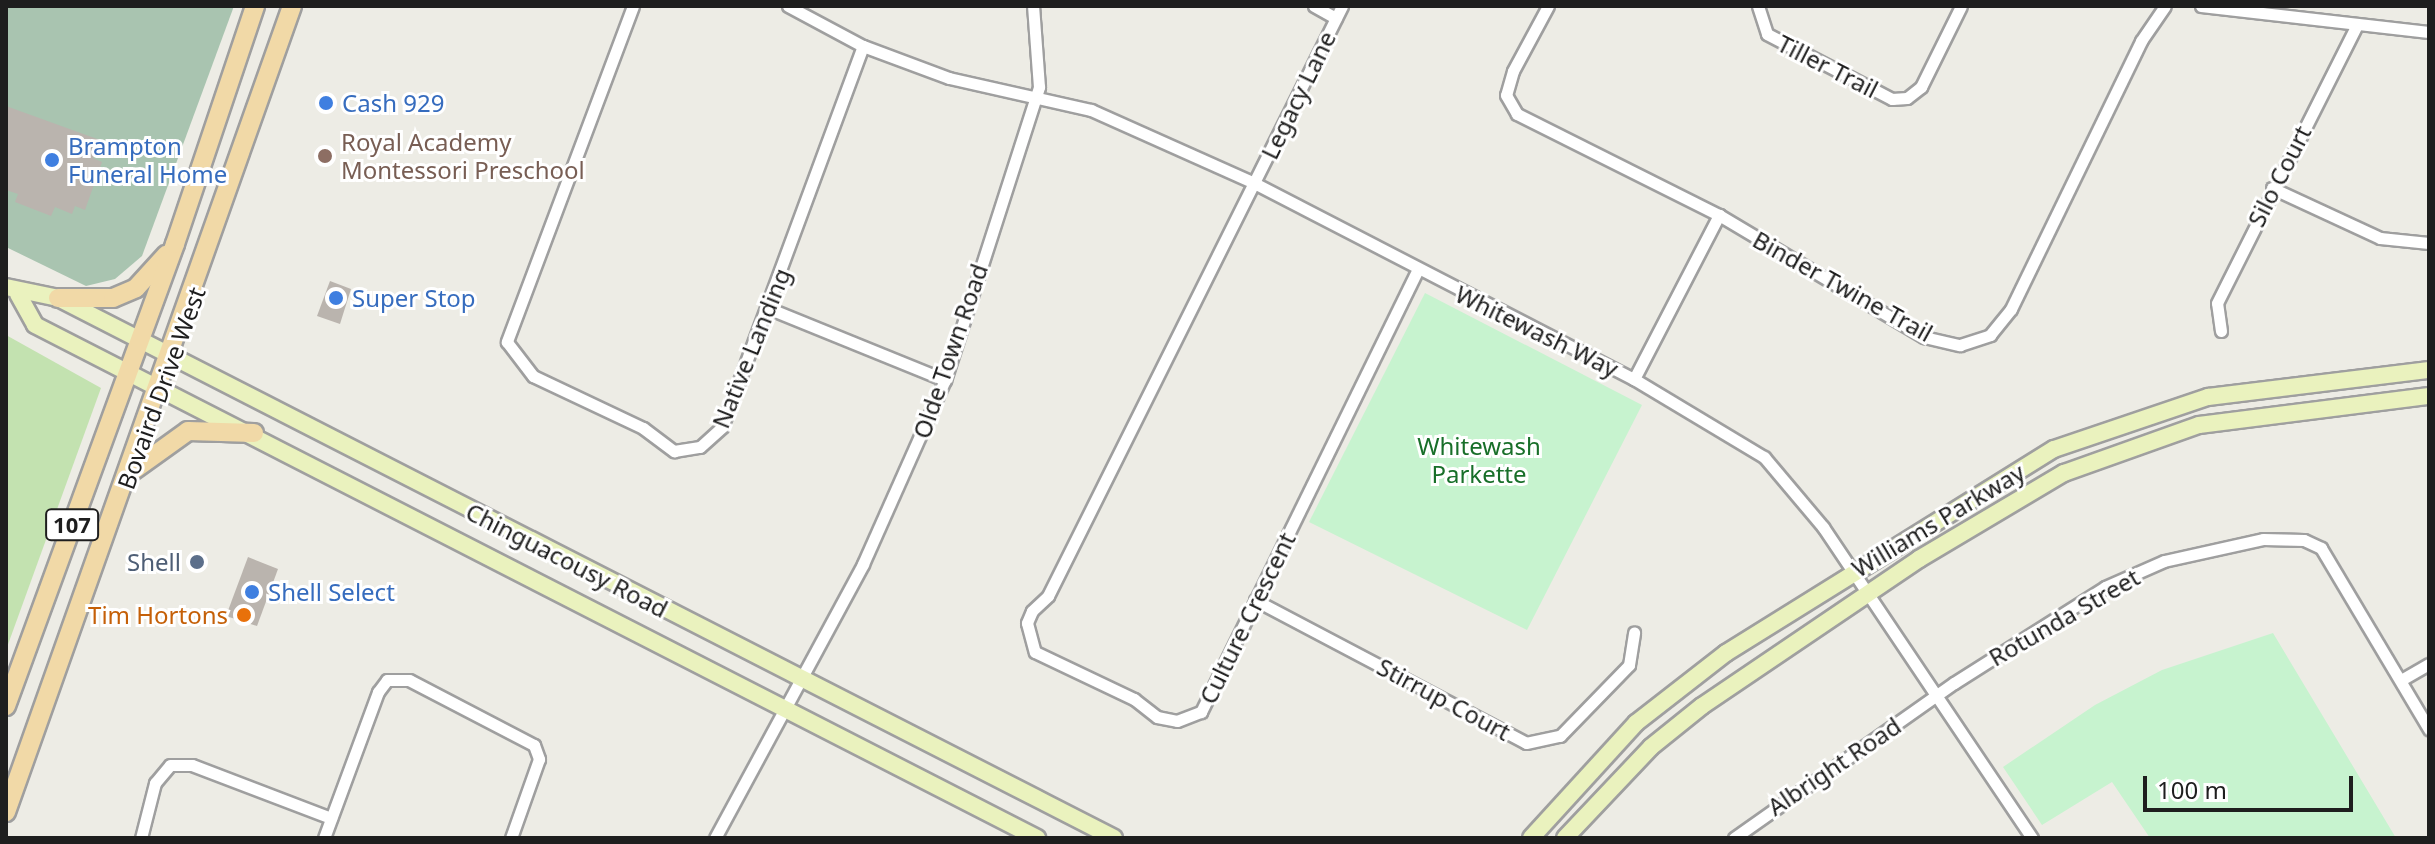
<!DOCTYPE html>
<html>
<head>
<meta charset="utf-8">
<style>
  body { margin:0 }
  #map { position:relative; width:2435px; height:844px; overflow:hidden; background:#edece5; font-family:"Noto Sans",sans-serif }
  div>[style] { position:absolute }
  .grass>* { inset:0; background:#c3e2b0 }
  .cemetery>* { inset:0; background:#a9c4b0 }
  .park>* { inset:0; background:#c7f3cf }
  .building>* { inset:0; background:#bab4ae }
  .roads { filter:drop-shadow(2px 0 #9f9f9f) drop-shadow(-2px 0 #9f9f9f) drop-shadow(0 2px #9f9f9f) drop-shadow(0 -2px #9f9f9f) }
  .street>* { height:11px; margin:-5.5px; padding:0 5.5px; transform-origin:5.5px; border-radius:5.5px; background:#fff }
  .secondary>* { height:16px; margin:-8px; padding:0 8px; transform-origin:8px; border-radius:8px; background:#eaf2be }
  .primary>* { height:18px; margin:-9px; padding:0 9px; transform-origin:9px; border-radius:9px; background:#f1d9a7 }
  .dots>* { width:22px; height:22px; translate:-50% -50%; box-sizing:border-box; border:4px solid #fff; border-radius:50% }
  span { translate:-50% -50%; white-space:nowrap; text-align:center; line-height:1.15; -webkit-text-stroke:6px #fff; paint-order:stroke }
  .shield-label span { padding:2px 6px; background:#fff; border:2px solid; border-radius:6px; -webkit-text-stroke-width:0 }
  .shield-label { font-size:22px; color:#1e1e1e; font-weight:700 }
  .street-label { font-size:24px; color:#1e1e1e }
  .shop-label { font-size:24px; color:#366cbe }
  .left { translate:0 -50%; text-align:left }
  .education-label { font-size:24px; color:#785e54 }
  .park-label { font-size:24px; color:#186f29 }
  .service-label { font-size:24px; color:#4e5e75 }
  .right { translate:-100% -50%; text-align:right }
  .food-label { font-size:24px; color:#c56008 }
  .frame { position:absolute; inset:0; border:8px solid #1e1e1e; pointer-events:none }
  .scale { position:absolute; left:2143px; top:776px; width:210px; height:36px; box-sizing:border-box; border:4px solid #1e1e1e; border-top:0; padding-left:10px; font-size:24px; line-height:28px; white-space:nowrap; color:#1e1e1e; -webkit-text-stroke:6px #fff; paint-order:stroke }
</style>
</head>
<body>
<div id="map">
  <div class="grass">
    <div style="clip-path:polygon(6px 335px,101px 388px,6px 650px)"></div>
  </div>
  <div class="cemetery">
    <div style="clip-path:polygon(6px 6px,234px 6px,142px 256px,115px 279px,86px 286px,6px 247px)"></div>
  </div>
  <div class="park">
    <div style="clip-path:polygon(1425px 293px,1642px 405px,1527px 630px,1309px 522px)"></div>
    <div style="clip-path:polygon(2273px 633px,2396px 838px,2150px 838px,2112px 782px,2042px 825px,2003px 767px,2095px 705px,2162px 670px)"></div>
  </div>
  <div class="building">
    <div style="clip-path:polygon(6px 106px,100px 140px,93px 158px,102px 162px,85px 210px,75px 206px,72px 214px,55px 207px,51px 216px,15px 202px,18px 194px,6px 190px)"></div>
    <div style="clip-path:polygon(330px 281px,351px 289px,340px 324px,317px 316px)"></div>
    <div style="clip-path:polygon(248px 557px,278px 569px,257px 626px,226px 616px)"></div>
  </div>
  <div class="roads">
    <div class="street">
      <div style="left:633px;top:6px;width:359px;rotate:110.6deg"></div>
      <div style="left:507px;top:342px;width:43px;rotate:52.6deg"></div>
      <div style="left:533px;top:376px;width:122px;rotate:25.3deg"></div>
      <div style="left:643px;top:428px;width:39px;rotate:37deg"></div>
      <div style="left:674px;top:451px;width:26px;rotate:-9deg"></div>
      <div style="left:700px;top:447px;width:30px;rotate:-42deg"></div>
      <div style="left:722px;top:427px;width:406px;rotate:-69.7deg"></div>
      <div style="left:788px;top:6px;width:85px;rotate:28.1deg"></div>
      <div style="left:863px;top:46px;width:92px;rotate:20.4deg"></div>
      <div style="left:949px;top:78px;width:146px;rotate:12.7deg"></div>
      <div style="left:1091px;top:110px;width:179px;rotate:24.1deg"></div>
      <div style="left:1254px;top:183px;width:428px;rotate:27.3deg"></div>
      <div style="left:1634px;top:379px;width:152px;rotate:31deg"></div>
      <div style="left:1764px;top:457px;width:92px;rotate:49.9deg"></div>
      <div style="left:1823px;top:527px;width:375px;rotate:56.1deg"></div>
      <div style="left:1314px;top:6px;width:25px;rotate:29deg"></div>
      <div style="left:1342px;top:6px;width:659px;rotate:116.49deg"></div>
      <div style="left:1048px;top:596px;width:22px;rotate:137deg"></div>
      <div style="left:1032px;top:611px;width:13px;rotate:113deg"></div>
      <div style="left:1027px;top:623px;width:30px;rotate:75deg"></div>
      <div style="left:1035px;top:652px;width:110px;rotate:25.4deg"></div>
      <div style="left:1134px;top:699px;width:29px;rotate:38deg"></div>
      <div style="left:1157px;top:717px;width:20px;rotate:11deg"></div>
      <div style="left:1177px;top:721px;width:26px;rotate:-21deg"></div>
      <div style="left:1201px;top:712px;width:490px;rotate:-63.9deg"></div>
      <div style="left:1548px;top:6px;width:74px;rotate:118.3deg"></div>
      <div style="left:1513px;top:71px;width:25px;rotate:106deg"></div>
      <div style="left:1506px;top:95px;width:22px;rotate:60deg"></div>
      <div style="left:1517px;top:114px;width:226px;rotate:26.6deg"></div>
      <div style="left:1719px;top:215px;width:239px;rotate:30.8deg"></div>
      <div style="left:1924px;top:337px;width:37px;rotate:13deg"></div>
      <div style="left:1960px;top:345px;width:32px;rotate:-18deg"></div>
      <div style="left:1990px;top:335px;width:33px;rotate:-51deg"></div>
      <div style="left:2011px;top:309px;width:298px;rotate:-64.1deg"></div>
      <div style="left:2141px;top:41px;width:42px;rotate:-55.6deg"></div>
      <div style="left:1758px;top:6px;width:29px;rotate:72deg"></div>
      <div style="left:1767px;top:34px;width:141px;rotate:27.5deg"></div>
      <div style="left:1892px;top:99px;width:15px;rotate:-4deg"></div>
      <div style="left:1907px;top:98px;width:18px;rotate:-38deg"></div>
      <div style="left:1921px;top:87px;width:90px;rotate:-63.7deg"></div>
      <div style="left:2201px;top:6px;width:229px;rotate:6.5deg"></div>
      <div style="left:2272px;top:188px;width:119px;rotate:24.8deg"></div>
      <div style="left:2380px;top:238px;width:49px;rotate:5.8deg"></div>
      <div style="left:770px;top:309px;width:189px;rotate:22.1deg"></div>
      <div style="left:2221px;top:331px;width:28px;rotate:-98deg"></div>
      <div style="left:2217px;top:303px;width:311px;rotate:-63.3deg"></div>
      <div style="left:1634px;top:379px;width:185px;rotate:-62.6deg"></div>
      <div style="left:1255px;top:600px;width:306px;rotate:27.8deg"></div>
      <div style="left:1526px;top:743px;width:35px;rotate:-12deg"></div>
      <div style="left:1560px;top:736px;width:99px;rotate:-45.8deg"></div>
      <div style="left:1629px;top:665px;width:33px;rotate:-81deg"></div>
      <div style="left:2401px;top:680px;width:32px;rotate:-30deg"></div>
      <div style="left:141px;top:838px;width:57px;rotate:-75.7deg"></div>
      <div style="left:155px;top:783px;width:23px;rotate:-50deg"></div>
      <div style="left:170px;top:765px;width:22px"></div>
      <div style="left:192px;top:765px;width:149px;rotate:20.9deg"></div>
      <div style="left:324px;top:838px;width:156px;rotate:-69.7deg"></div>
      <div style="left:378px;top:692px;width:15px;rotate:-53deg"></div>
      <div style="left:387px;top:680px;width:22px"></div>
      <div style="left:409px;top:680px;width:141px;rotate:27.5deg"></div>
      <div style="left:534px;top:745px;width:15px;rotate:70deg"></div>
      <div style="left:539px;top:759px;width:84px;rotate:109.5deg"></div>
      <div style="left:715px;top:838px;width:311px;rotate:-61.6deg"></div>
      <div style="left:863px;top:564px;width:201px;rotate:-66deg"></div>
      <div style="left:945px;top:380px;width:308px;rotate:-72.2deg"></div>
      <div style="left:1039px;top:87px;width:81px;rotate:-94.2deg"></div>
      <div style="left:1734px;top:838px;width:269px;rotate:-35.2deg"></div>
      <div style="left:1954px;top:683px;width:179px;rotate:-32.4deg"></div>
      <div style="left:2105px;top:587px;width:64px;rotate:-23.8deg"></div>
      <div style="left:2164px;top:561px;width:101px;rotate:-12.5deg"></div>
      <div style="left:2263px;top:539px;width:41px;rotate:1.4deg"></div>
      <div style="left:2304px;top:540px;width:19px;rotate:25deg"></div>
      <div style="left:2321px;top:548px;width:211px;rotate:59.2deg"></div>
    </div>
    <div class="secondary">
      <div style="left:6px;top:287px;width:53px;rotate:11.9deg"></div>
      <div style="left:58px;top:298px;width:1186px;rotate:27.08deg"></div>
      <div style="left:18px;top:294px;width:35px;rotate:61deg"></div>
      <div style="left:35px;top:325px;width:1126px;rotate:27.11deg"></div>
      <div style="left:1531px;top:838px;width:156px;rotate:-47.6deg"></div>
      <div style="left:1636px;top:723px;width:114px;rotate:-37.9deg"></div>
      <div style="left:1726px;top:653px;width:386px;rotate:-31.9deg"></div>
      <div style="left:2054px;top:449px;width:163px;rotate:-18.7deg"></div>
      <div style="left:2208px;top:397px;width:223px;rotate:-7deg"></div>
      <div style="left:1565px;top:838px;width:125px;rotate:-46.6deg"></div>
      <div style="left:1651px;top:747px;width:65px;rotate:-38.8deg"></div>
      <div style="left:1702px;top:706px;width:262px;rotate:-34.1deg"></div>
      <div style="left:1919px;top:559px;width:169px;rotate:-30.7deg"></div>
      <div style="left:2064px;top:473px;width:143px;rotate:-19.6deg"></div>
      <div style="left:2199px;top:425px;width:232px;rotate:-7.2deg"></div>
    </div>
    <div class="primary">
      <div style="left:58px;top:298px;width:55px"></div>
      <div style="left:113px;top:298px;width:25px;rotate:-23deg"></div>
      <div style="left:136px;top:288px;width:45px;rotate:-47.7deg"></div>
      <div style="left:131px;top:472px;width:70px;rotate:-35.7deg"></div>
      <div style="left:188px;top:431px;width:66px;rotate:1.7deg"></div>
      <div style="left:6px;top:706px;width:492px;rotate:-69.9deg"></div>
      <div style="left:175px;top:244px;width:251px;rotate:-71.4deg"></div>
      <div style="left:6px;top:812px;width:855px;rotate:-70.46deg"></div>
    </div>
  </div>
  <div class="dots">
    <div style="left:326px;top:103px;background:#3f7fe0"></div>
    <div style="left:325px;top:156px;background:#8d6e63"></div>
    <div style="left:52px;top:160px;background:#3f7fe0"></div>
    <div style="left:336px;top:298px;background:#3f7fe0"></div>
    <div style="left:197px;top:562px;background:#5c6f8a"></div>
    <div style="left:252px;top:592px;background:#3f7fe0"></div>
    <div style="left:244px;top:615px;background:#e8710a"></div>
  </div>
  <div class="shield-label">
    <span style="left:72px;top:525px">107</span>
  </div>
  <div class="street-label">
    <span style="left:1828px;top:66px;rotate:27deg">Tiller Trail</span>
    <span style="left:1298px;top:95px;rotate:-64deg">Legacy Lane</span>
    <span style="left:2279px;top:176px;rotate:-63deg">Silo Court</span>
    <span style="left:1843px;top:286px;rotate:29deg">Binder Twine Trail</span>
    <span style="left:1537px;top:331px;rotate:26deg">Whitewash Way</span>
    <span style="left:751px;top:348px;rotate:-68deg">Native Landing</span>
    <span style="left:950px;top:351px;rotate:-71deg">Olde Town Road</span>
    <span style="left:161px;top:388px;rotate:-70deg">Bovaird Drive West</span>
    <span style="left:1938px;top:520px;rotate:-31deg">Williams Parkway</span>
    <span style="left:567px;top:560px;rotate:27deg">Chinguacousy Road</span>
    <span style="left:2064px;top:617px;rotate:-30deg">Rotunda Street</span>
    <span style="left:1247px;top:618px;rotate:-64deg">Culture Crescent</span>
    <span style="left:1444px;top:699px;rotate:28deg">Stirrup Court</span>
    <span style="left:1834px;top:766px;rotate:-34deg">Albright Road</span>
  </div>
  <div class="shop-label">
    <span class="left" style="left:342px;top:103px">Cash 929</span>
    <span class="left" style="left:68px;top:160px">Brampton<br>Funeral Home</span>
    <span class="left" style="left:352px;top:298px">Super Stop</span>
    <span class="left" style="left:268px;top:592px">Shell Select</span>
  </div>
  <div class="education-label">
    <span class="left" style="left:341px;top:156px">Royal Academy<br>Montessori Preschool</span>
  </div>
  <div class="park-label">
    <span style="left:1479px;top:460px">Whitewash<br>Parkette</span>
  </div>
  <div class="service-label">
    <span class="right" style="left:181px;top:562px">Shell</span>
  </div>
  <div class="food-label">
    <span class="right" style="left:228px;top:615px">Tim Hortons</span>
  </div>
  <div class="frame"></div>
  <div class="scale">100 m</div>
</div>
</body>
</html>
